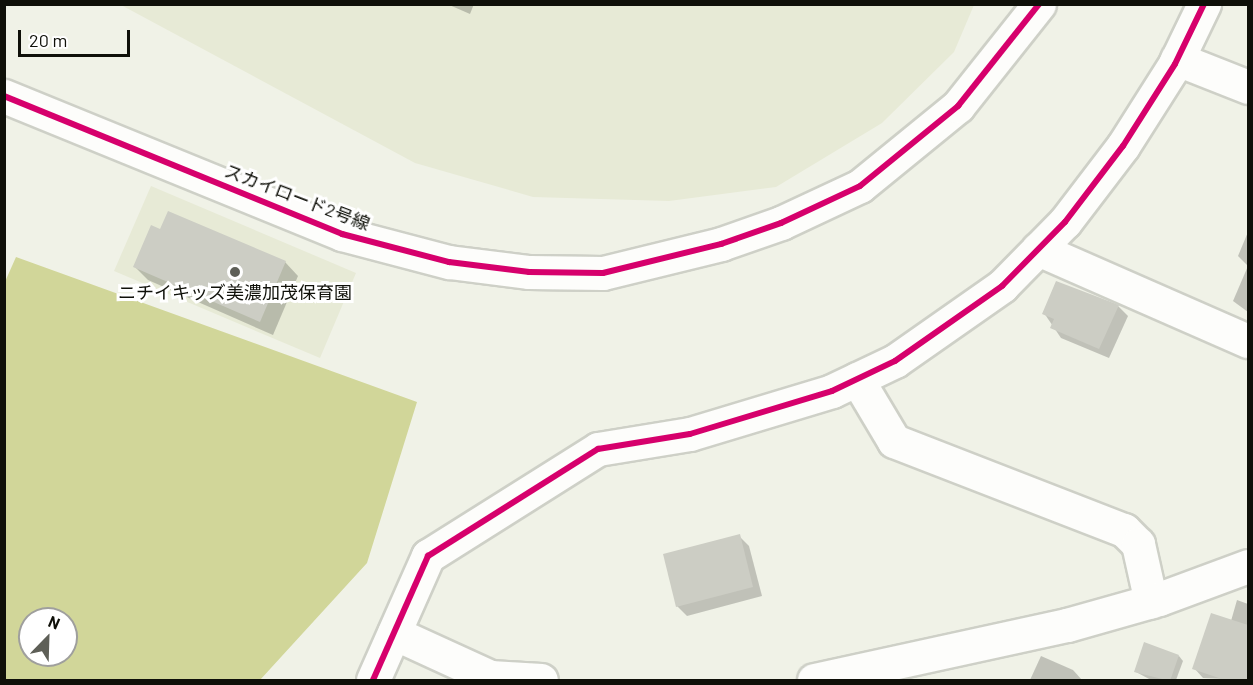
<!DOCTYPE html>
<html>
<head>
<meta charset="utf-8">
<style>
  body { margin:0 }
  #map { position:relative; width:1253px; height:685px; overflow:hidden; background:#f0f2e7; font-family:Barlow,"Noto Sans JP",sans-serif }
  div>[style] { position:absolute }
  .built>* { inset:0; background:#e7ead6 }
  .forest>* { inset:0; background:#d1d699 }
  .shadow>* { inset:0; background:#0003 }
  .building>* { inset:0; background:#cccdc4 }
  .roads { filter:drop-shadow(2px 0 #ced0c7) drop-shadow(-2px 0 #ced0c7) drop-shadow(0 2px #ced0c7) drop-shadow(0 -2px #ced0c7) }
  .minor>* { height:33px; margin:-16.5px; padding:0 16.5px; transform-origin:16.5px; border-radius:16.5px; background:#fdfdfb }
  .tertiary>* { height:33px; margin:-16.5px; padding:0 16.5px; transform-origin:16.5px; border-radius:16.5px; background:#fdfdfb }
  .cycleway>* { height:6px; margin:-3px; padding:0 3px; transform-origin:3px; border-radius:3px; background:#d6006c }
  .dots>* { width:16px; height:16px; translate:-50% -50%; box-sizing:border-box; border:3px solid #fff; border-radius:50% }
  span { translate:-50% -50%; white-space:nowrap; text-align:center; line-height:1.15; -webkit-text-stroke:6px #fff; paint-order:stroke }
  .street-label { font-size:18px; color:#0f1009 }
  .poi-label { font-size:18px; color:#0f1009 }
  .frame { position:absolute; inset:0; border:6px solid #0f1009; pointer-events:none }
  .north { position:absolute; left:18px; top:607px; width:60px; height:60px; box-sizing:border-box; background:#fff; border:2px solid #9f9f9d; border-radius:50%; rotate:23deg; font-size:16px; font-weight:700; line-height:24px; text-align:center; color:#0f1009 }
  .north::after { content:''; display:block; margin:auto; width:21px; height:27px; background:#5e5f57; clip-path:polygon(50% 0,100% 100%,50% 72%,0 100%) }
  .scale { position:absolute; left:18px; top:30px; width:112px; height:27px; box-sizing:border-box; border:3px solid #0f1009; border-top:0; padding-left:8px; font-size:18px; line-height:21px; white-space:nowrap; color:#0f1009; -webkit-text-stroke:4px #fff; paint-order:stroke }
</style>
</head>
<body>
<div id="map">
  <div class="built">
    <div style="clip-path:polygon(121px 5px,974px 5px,954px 52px,882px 123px,776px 187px,669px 201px,533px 197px,415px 163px)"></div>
    <div style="clip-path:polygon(151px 186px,356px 273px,320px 358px,114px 271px)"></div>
  </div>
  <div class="forest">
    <div style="clip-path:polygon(evenodd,16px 257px,417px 402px,367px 563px,260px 680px,5px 680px,4px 284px,16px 257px,30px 619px,66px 619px,66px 655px,30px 655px,30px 619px)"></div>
  </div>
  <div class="shadow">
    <div style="clip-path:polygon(447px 4px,474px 4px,470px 14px)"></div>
    <div style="clip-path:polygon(1248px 232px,1248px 266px,1238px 256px)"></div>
    <div style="clip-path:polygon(285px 262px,298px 276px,273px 335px,148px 280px,135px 267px)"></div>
    <div style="clip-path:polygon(1248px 266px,1248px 312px,1233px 301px)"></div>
    <div style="clip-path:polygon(1118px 306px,1128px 316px,1109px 358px,1061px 338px,1044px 313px)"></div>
    <div style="clip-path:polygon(739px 536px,749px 546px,762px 596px,687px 616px,677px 606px)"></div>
    <div style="clip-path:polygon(1237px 600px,1248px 604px,1248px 680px,1203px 678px,1194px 668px,1231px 621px)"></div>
    <div style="clip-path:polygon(1041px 656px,1073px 670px,1082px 680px,1030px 680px)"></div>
    <div style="clip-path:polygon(1179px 656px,1183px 661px,1176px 680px,1151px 680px,1136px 672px)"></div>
  </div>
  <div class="building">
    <div style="clip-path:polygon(168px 211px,286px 261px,260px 322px,133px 267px,151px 225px,160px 229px)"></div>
    <div style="clip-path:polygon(1056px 281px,1119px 305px,1099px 349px,1050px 328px,1054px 319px,1042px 314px)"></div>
    <div style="clip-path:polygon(740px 534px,753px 587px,676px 607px,663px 554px)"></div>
    <div style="clip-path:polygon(1211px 613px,1248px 625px,1248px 681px,1228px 681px,1192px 669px)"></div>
    <div style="clip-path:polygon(1144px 642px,1179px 655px,1170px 681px,1134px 672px)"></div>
  </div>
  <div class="roads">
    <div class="minor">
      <div style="left:1177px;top:59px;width:76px;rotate:21.5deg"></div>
      <div style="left:1038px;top:249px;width:229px;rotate:23.7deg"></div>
      <div style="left:857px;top:379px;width:72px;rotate:59.2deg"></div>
      <div style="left:894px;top:441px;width:247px;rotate:21.2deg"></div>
      <div style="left:1124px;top:530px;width:20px;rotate:45deg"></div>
      <div style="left:1138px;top:544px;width:59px;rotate:77.4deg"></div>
      <div style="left:394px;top:633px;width:106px;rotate:24.6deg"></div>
      <div style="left:490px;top:677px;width:51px;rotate:3.4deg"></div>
      <div style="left:373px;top:680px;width:136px;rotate:-66.1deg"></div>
      <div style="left:428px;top:556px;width:201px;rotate:-32.2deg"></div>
      <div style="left:598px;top:449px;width:93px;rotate:-9.3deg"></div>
      <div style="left:690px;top:434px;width:148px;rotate:-16.8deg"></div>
      <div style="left:832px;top:391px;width:70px;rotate:-25.5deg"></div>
      <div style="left:895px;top:361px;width:131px;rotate:-35deg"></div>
      <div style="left:1002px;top:286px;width:90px;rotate:-45.5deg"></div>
      <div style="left:1065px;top:222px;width:96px;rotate:-52.7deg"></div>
      <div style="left:1123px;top:146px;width:97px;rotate:-57.6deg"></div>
      <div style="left:1175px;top:64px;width:67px;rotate:-64.2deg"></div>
      <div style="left:814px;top:680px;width:259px;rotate:-12.3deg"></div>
      <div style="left:1067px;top:625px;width:96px;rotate:-15.8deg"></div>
      <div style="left:1159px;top:599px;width:95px;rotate:-20.3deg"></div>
    </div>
    <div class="tertiary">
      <div style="left:4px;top:96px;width:365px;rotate:22.2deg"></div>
      <div style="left:342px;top:234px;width:111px;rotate:14.7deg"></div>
      <div style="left:449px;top:262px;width:81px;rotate:7.1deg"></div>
      <div style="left:529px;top:272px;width:74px;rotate:0.8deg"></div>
      <div style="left:603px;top:273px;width:122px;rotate:-13.8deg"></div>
      <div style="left:721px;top:244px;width:64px;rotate:-19.3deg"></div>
      <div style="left:781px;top:223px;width:87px;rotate:-25.1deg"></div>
      <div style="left:860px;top:186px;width:127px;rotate:-39.2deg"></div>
      <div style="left:958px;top:106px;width:130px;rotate:-51.5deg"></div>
    </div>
  </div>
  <div class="cycleway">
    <div style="left:4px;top:96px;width:365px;rotate:22.2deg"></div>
    <div style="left:342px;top:234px;width:111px;rotate:14.7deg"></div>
    <div style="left:449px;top:262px;width:81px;rotate:7.1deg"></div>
    <div style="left:529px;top:272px;width:74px;rotate:0.8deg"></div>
    <div style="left:603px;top:273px;width:122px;rotate:-13.8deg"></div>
    <div style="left:721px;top:244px;width:64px;rotate:-19.3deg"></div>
    <div style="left:781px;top:223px;width:87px;rotate:-25.1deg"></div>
    <div style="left:860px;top:186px;width:127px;rotate:-39.2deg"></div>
    <div style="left:958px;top:106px;width:130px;rotate:-51.5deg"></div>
    <div style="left:373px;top:680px;width:136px;rotate:-66.1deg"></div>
    <div style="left:428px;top:556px;width:201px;rotate:-32.2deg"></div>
    <div style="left:598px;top:449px;width:93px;rotate:-9.3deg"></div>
    <div style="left:690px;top:434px;width:148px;rotate:-16.8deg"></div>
    <div style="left:832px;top:391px;width:70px;rotate:-25.5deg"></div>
    <div style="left:895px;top:361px;width:131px;rotate:-35deg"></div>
    <div style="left:1002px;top:286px;width:90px;rotate:-45.5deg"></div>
    <div style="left:1065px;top:222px;width:96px;rotate:-52.7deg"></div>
    <div style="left:1123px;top:146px;width:97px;rotate:-57.6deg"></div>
    <div style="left:1175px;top:64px;width:67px;rotate:-64.2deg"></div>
  </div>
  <div class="dots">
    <div style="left:235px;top:272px;background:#5e5f57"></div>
  </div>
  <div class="street-label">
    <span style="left:297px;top:197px;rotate:21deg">スカイロード2号線</span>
  </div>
  <div class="poi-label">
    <span style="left:235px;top:292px">ニチイキッズ美濃加茂保育園</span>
  </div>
  <div class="frame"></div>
  <div class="north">N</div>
  <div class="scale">20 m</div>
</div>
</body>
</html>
